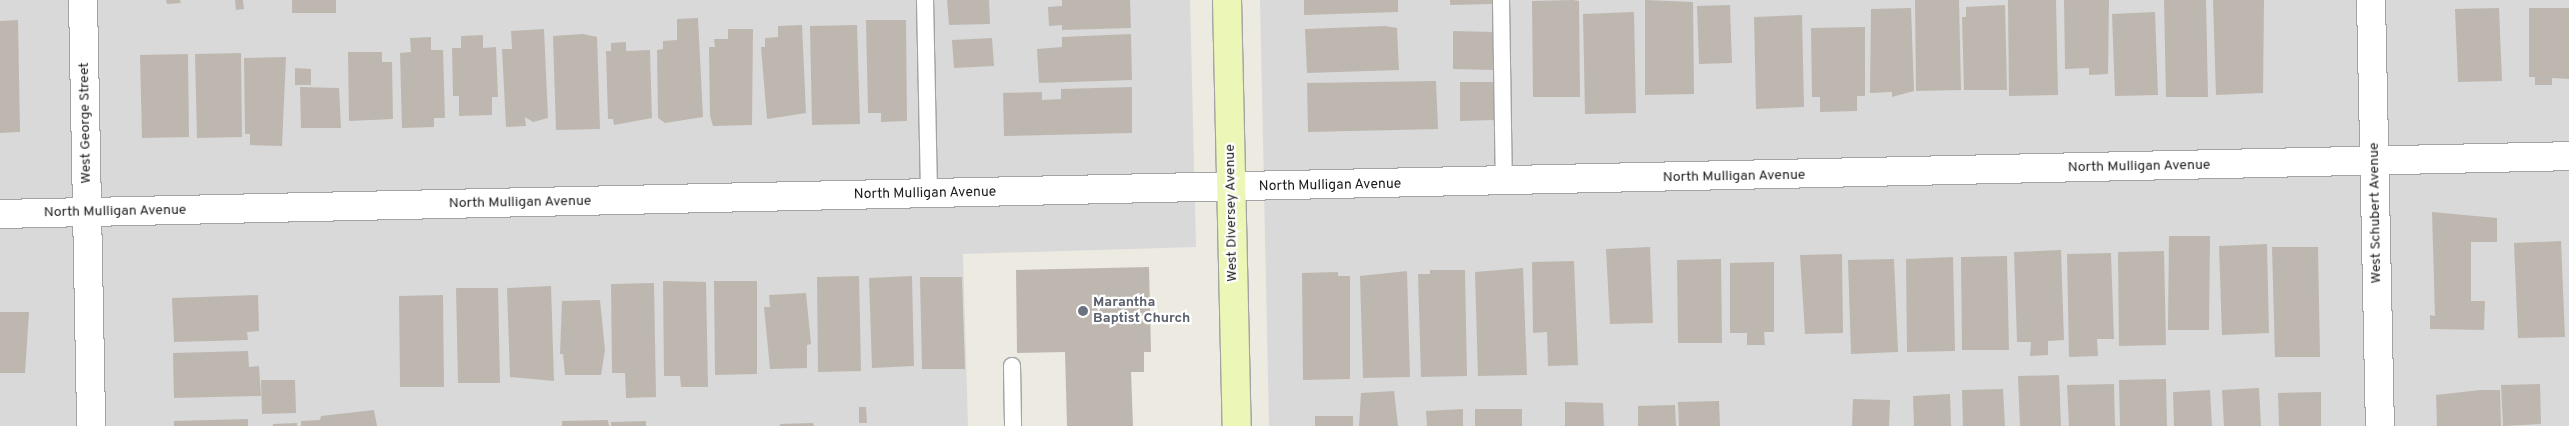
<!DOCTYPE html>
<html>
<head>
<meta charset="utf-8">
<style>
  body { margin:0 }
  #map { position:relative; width:2569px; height:426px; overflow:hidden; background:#edeae2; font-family:Overpass,sans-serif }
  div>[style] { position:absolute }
  .residential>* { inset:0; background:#dad9d9 }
  .building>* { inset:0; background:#bdb7af }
  .roads { filter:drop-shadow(1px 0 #a3a3a3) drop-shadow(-1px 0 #a3a3a3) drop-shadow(0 1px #a3a3a3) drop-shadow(0 -1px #a3a3a3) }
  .lane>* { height:16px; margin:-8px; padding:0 8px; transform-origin:8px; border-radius:8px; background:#fff }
  .street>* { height:28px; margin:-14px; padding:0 14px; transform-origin:14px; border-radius:14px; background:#fff }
  .secondary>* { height:28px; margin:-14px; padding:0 14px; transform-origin:14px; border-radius:14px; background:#ecf6b6 }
  .dots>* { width:14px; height:14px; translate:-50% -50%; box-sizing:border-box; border:2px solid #fff; border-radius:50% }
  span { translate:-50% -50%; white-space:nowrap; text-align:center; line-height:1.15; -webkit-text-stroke:4.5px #fff; paint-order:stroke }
  .street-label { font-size:14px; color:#1c1c1c }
  .worship-label { font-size:14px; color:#5b616d; font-weight:700 }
  .left { translate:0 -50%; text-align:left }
</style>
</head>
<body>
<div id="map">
  <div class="residential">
    <div style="clip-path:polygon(0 0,1190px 0,1196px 247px,963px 254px,968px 426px,0 426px)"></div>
    <div style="clip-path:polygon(1260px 0,2569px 0,2569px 426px,1269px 426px)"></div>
  </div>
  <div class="building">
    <div style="clip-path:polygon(166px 0,180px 0,181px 3px,167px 4px)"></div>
    <div style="clip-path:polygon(235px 0,243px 0,244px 9px,236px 10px)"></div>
    <div style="clip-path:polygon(292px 0,336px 0,336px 13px,292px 13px)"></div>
    <div style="clip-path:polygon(947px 0,989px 0,990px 24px,949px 25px)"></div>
    <div style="clip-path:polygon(1062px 0,1130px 0,1131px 28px,1062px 30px,1062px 25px,1049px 26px,1048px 7px,1062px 6px)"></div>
    <div style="clip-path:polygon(1304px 0,1398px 0,1398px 12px,1304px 15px)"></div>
    <div style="clip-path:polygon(1450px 0,1493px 0,1493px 4px,1450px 5px)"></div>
    <div style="clip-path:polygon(1573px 0,1579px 1px,1580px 97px,1533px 97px,1532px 1px)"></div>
    <div style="clip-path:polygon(1645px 0,1693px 2px,1694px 94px,1645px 95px)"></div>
    <div style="clip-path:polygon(1915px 0,1959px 0,1961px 90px,1916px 91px)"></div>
    <div style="clip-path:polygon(2008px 0,2056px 0,2058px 95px,2009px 96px)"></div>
    <div style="clip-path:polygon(2064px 0,2109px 0,2108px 74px,2089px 75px,2089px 68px,2065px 69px)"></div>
    <div style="clip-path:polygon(2164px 0,2206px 0,2208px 97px,2166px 97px)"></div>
    <div style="clip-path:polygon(2213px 0,2264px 0,2263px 93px,2216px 95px)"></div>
    <div style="clip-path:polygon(1730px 5px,1732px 63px,1699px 64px,1697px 6px)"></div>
    <div style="clip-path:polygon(2005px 5px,2007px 90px,1964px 90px,1962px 17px,1966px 17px,1966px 7px)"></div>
    <div style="clip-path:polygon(1911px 8px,1914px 91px,1892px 97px,1892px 92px,1870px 93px,1871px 9px)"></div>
    <div style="clip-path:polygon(2499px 8px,2502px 81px,2458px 82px,2455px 9px)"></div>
    <div style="clip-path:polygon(2529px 8px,2569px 8px,2569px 79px,2552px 78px,2552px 85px,2535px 85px,2535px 77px,2529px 77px)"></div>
    <div style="clip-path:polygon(1634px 12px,1636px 113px,1585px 114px,1583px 14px)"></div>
    <div style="clip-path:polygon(2155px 12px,2158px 95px,2115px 96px,2112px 14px)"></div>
    <div style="clip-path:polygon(1802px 15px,1804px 107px,1756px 109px,1754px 17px)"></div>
    <div style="clip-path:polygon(698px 18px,703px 117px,665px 123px,658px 118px,657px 50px,663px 49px,663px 41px,677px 40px,677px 19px)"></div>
    <div style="clip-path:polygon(18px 20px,20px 132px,0 133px,0 21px)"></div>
    <div style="clip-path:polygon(866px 20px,906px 20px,907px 121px,881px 122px,881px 113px,868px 113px)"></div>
    <div style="clip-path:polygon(802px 25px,806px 113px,767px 119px,761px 47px,765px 47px,765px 38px,778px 37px,778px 26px)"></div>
    <div style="clip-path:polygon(857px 25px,860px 124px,812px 125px,810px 26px)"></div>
    <div style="clip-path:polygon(1385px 26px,1397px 28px,1399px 70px,1307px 73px,1305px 29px)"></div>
    <div style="clip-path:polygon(1865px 27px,1865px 96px,1857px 96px,1857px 111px,1820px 112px,1820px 97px,1812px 97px,1811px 28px)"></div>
    <div style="clip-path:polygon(544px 29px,548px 118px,533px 122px,525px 117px,526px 126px,506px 127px,502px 49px,512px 49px,511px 31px)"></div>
    <div style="clip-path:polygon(728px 29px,753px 29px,752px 125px,713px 126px,710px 116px,709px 47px,715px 47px,714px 39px,728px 39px)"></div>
    <div style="clip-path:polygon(1453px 31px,1494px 32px,1493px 70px,1453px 69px)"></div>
    <div style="clip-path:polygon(583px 34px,597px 37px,600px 129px,556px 130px,553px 36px)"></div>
    <div style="clip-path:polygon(1131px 34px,1132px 80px,1039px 83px,1037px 49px,1062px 47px,1062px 37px)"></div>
    <div style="clip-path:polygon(483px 35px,483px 48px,496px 47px,498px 97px,492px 97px,492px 115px,459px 116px,459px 96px,453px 96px,452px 48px,461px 48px,461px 36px)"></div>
    <div style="clip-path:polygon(431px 37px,431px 50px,443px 50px,445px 118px,434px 118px,434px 127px,402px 128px,400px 53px,411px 52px,410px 38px)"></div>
    <div style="clip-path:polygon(992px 38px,994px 66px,954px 68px,952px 40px)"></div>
    <div style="clip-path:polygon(626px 42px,626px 51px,650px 50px,652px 118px,614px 125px,613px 119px,608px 119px,606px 51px,611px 51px,611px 43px)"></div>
    <div style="clip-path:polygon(348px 52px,382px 52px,382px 62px,392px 62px,393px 119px,349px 121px)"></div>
    <div style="clip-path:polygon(241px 53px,242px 137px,197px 138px,195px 54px)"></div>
    <div style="clip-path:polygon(188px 54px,189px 137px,142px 138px,140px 55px)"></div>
    <div style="clip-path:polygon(286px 57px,282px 146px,250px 145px,250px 134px,245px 134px,244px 58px)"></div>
    <div style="clip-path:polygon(295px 68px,311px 69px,311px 85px,295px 85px)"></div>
    <div style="clip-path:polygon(1436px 81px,1438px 129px,1308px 132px,1307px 83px)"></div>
    <div style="clip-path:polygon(1460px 82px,1495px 82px,1495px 120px,1460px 121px)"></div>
    <div style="clip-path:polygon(300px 87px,339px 88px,341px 128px,301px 128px)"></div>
    <div style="clip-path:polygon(1132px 87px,1132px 133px,1004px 136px,1003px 93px,1042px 92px,1042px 100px,1061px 99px,1061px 89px)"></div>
    <div style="clip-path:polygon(2432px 212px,2497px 218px,2497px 242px,2471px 242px,2471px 301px,2485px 301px,2484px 330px,2430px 329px,2430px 315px,2435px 316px)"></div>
    <div style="clip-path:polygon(2169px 236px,2210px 236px,2209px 330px,2168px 330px)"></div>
    <div style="clip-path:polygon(2561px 241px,2565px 337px,2518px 338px,2514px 243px)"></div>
    <div style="clip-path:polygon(2267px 244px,2269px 333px,2222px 335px,2219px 246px)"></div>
    <div style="clip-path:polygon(1650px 247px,1653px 323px,1610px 324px,1606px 249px)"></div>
    <div style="clip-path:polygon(2272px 247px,2318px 247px,2320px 357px,2275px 357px)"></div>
    <div style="clip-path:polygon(2061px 250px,2064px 340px,2048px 341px,2048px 355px,2030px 356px,2031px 342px,2017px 342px,2014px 252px)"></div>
    <div style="clip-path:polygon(2164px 251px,2166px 345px,2119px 346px,2118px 252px)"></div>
    <div style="clip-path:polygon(2111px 253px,2114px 339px,2097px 339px,2098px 356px,2069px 357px,2067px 254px)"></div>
    <div style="clip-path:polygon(1842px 254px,1843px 333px,1805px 334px,1800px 255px)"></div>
    <div style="clip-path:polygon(2007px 256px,2009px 350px,1962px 350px,1961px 257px)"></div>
    <div style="clip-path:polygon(1953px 257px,1955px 351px,1907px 352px,1906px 259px)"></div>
    <div style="clip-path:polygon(1721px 259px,1722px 343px,1678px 343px,1677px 260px)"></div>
    <div style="clip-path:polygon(1894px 259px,1898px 352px,1851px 354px,1848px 260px)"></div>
    <div style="clip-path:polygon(1574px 261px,1578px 365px,1548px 366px,1547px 332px,1533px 333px,1532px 262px)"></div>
    <div style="clip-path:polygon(1774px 262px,1774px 332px,1764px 332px,1765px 345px,1747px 345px,1747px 333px,1730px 333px,1730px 263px)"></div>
    <div style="clip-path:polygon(1149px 267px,1151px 352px,1144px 352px,1144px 372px,1131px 372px,1133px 426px,1067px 426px,1065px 352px,1017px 353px,1016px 270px)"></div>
    <div style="clip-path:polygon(1523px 268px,1527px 375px,1478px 376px,1475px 272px)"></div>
    <div style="clip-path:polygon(1430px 270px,1465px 270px,1467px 376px,1421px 377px,1418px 274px,1430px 274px)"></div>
    <div style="clip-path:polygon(1407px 271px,1410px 377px,1363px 378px,1360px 276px)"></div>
    <div style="clip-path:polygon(1338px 272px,1338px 276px,1350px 276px,1350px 379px,1303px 380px,1302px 273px)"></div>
    <div style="clip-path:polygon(859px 276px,861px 371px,818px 372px,817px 277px)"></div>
    <div style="clip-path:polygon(912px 276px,914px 366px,872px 368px,869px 278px)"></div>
    <div style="clip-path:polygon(920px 277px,962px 277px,965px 369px,922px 369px)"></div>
    <div style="clip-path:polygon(663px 281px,706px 282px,708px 387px,681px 387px,680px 376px,664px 376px)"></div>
    <div style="clip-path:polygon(714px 281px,757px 281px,757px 374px,715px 375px)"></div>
    <div style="clip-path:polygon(654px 283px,656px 397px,626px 398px,625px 373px,612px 373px,611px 284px)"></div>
    <div style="clip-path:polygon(551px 286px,554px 381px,510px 377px,507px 288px)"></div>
    <div style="clip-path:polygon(456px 288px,498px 288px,500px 383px,458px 383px)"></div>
    <div style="clip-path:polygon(806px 293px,811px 344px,807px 345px,807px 368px,770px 369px,764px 307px,770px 307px,769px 295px)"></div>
    <div style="clip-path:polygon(258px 295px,259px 331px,247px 332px,248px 340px,174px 342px,172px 298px)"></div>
    <div style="clip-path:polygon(443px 295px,444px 387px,400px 387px,399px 296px)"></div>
    <div style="clip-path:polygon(600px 300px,605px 350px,601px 375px,565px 375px,563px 354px,560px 354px,562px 301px)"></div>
    <div style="clip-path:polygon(0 312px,29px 312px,25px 373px,0 373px)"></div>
    <div style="clip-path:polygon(248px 351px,249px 367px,259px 366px,261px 396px,174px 398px,173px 353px)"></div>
    <div style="clip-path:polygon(2059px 375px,2061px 426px,2020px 426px,2018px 376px)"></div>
    <div style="clip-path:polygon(2166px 379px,2167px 426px,2120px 426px,2119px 380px)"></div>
    <div style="clip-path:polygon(261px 380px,295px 380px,296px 413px,262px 414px)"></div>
    <div style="clip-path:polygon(2114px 384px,2115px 426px,2069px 426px,2067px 385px)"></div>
    <div style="clip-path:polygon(2540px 384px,2541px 424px,2503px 426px,2501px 385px)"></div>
    <div style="clip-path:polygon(2259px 388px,2261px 426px,2224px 426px,2222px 390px)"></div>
    <div style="clip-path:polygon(2003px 389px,2005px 426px,1963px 426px,1962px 390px)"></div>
    <div style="clip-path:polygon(2210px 390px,2212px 426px,2174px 426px,2173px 392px)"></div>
    <div style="clip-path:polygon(2480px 390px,2500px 390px,2501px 426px,2437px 426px,2436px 395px)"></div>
    <div style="clip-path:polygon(1394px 391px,1398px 426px,1359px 426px,1361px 393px)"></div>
    <div style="clip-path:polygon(2321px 392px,2321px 426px,2279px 426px,2278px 393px)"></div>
    <div style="clip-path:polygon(1950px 394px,1951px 426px,1914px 426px,1913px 396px)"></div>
    <div style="clip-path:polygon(1853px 399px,1890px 400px,1889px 426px,1852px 426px)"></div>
    <div style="clip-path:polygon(1719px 401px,1720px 426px,1679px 426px,1678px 402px)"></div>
    <div style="clip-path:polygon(1565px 402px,1603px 403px,1604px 426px,1565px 426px)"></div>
    <div style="clip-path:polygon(1675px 405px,1676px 426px,1638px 426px,1638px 406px)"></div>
    <div style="clip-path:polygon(859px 407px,866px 407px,867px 423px,859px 423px)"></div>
    <div style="clip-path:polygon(1463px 409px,1463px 426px,1427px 426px,1426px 411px)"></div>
    <div style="clip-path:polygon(1475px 409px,1522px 409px,1522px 426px,1475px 426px)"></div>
    <div style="clip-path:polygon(374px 410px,377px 426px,301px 426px,301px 421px,320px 420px,321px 416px)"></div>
    <div style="clip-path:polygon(1315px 416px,1353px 416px,1353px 426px,1315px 426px)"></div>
    <div style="clip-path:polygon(248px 419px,248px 426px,174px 426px,174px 421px)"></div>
    <div style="clip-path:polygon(608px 420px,609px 426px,562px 426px,562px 421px)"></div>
    <div style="clip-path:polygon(646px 421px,646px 426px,611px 426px,611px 422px)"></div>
    <div style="clip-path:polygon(297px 423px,297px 426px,273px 426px,273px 424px)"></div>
    <div style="clip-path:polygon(813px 423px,814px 426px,780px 426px,780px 424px)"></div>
  </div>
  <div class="roads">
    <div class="lane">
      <div style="left:925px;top:0;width:194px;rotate:88.8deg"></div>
      <div style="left:1501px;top:0;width:182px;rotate:89.1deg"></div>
      <div style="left:1012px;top:366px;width:60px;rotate:89deg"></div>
    </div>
    <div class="street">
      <div style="left:83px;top:0;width:426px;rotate:88.9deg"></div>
      <div style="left:2371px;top:0;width:426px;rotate:88.8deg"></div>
      <div style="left:0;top:214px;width:2570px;rotate:-1.29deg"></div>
    </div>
    <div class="secondary">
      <div style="left:1227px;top:0;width:426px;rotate:88.7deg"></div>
    </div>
  </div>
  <div class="dots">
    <div style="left:1083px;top:311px;background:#6b7280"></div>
  </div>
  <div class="street-label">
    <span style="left:86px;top:123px;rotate:-91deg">West George Street</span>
    <span style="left:2139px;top:167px;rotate:-1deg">North Mulligan Avenue</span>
    <span style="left:1734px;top:177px;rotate:-1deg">North Mulligan Avenue</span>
    <span style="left:1330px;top:186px;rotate:-1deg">North Mulligan Avenue</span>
    <span style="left:925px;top:194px;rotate:-1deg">North Mulligan Avenue</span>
    <span style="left:520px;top:203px;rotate:-1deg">North Mulligan Avenue</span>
    <span style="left:115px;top:212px;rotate:-1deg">North Mulligan Avenue</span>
    <span style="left:1232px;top:213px;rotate:-91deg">West Diversey Avenue</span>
    <span style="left:2376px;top:213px;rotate:-91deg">West Schubert Avenue</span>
  </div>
  <div class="worship-label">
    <span class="left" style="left:1093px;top:311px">Marantha<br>Baptist Church</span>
  </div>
</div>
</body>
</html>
